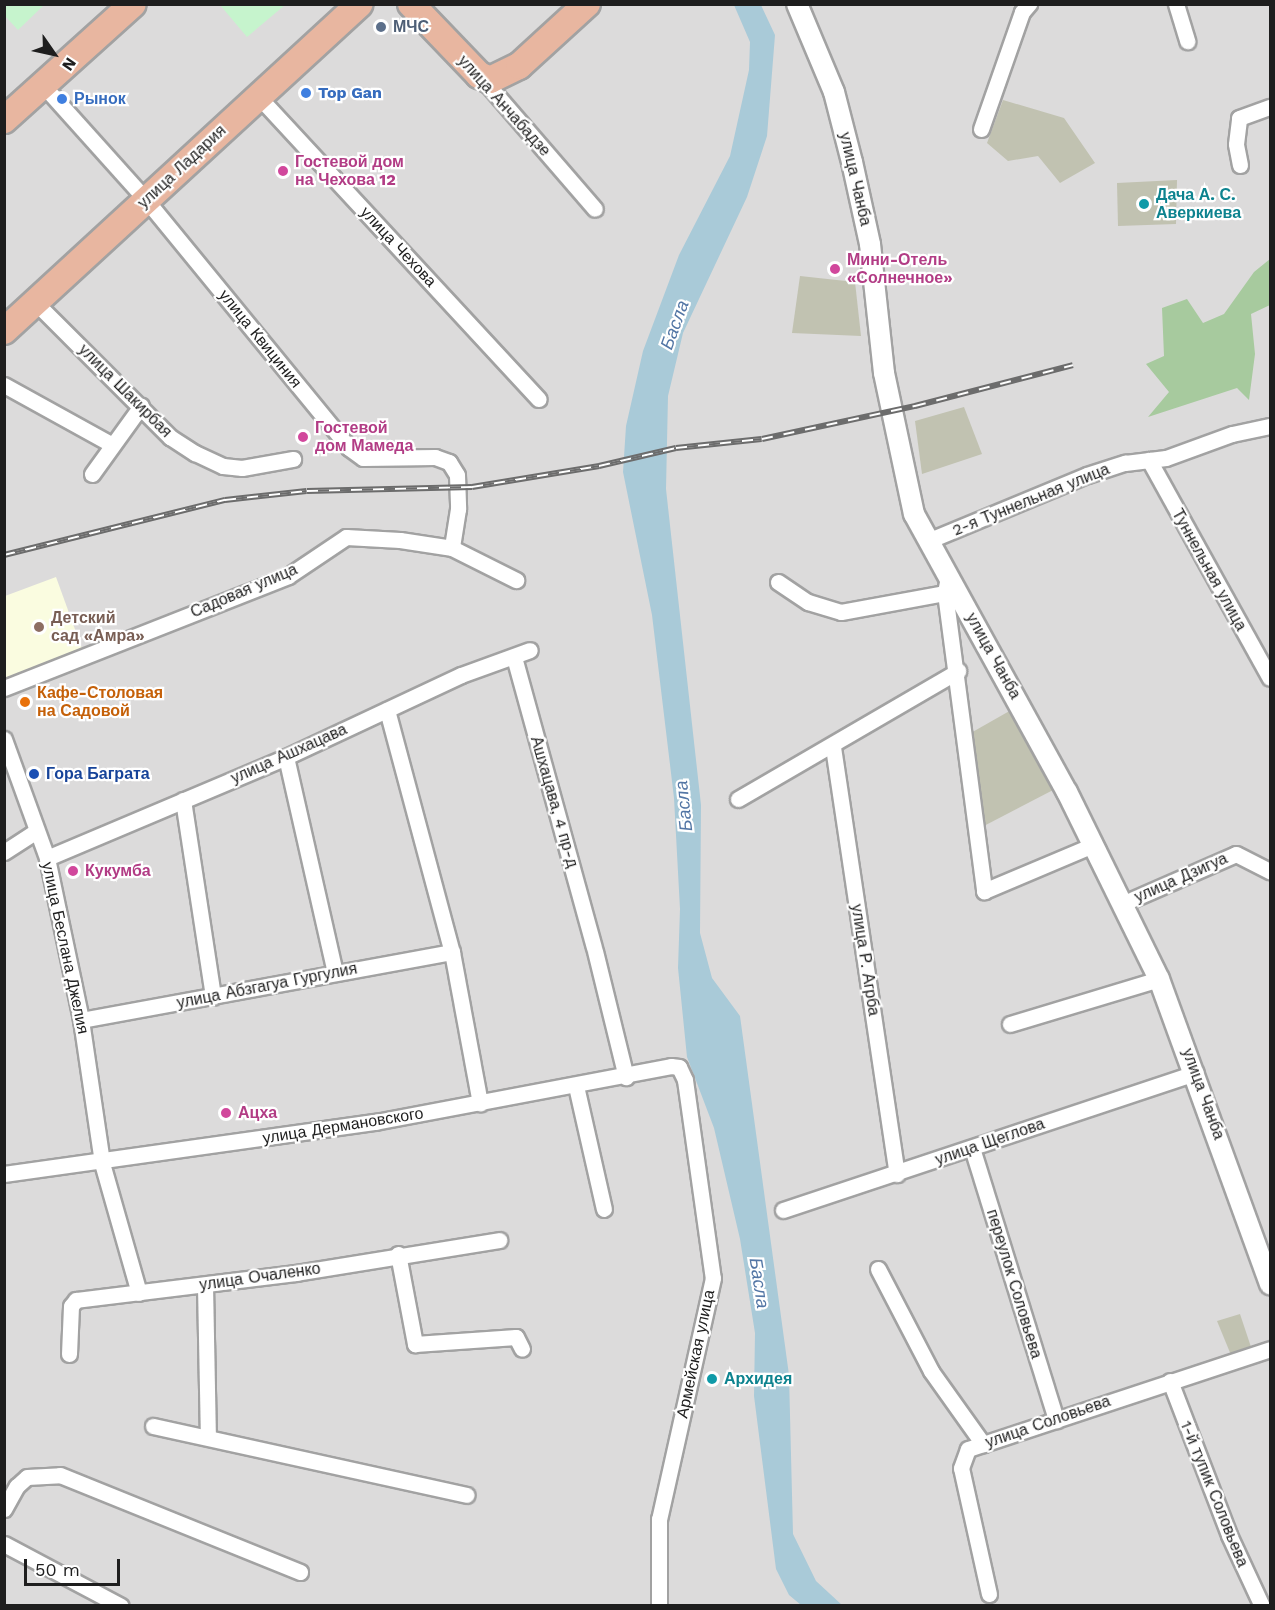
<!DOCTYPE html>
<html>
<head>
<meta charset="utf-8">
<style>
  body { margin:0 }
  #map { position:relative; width:1275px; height:1610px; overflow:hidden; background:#eeece5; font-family:"Work Sans",sans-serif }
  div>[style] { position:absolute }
  .residential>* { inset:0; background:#dcdbdb }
  .education>* { inset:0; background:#fafce0 }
  .construction>* { inset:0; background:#c1c2b1 }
  .forest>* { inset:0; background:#a7ca9e }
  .park>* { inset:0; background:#c6f4cd }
  .water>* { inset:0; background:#a9cad8 }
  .roads { filter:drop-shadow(2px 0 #a2a2a2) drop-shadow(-2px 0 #a2a2a2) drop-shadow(0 2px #a2a2a2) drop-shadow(0 -2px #a2a2a2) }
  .minor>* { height:15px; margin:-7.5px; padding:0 7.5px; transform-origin:7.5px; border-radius:7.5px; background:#fff }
  .tertiary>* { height:20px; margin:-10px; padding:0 10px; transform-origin:10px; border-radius:10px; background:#fff }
  .trunk>* { height:26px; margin:-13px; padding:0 13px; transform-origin:13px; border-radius:13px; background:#e8b6a0 }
  .rail>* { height:6px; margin-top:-3px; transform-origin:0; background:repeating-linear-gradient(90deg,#fff 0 11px,#6c6c6c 0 22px); box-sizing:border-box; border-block:2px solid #6c6c6c }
  .dots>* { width:16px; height:16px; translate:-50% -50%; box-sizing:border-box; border:3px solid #fff; border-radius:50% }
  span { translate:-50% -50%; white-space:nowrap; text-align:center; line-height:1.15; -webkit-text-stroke:4.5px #fff; paint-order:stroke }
  .service-label { font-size:16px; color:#4e5e75; font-weight:700 }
  .left { translate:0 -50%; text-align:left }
  .shop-label { font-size:16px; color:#366cbe; font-weight:700 }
  .street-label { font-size:16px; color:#1e1e1e }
  .hotel-label { font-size:16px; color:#b23c85; font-weight:700 }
  .culture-label { font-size:16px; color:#0d838f; font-weight:700 }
  .education-label { font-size:16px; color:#785e54; font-weight:700 }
  .food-label { font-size:16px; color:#c56008; font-weight:700 }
  .transit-label { font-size:16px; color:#164399; font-weight:700 }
  .water-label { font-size:18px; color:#5376a5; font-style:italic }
  .frame { position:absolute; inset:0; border:6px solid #1e1e1e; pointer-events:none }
  .north { position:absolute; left:24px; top:24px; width:60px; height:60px; -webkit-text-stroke:4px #fff; paint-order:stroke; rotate:124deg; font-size:16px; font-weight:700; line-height:24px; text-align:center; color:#1e1e1e }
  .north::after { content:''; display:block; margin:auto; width:21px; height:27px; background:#1e1e1e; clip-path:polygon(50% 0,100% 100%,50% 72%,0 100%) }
  .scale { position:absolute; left:24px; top:1559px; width:96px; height:27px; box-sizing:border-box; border:3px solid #1e1e1e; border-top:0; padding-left:8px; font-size:18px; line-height:21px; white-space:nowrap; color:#1e1e1e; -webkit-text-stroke:4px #fff; paint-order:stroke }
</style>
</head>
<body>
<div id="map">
  <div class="residential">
    <div style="clip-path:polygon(5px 5px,1270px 5px,1270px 1605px,5px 1605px)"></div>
  </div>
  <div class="education">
    <div style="clip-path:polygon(56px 577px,85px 657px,5px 687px,5px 596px)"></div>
  </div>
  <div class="construction">
    <div style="clip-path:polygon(1003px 100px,1064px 118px,1095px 163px,1060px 183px,1038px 156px,1008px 161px,987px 143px)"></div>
    <div style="clip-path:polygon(1177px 180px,1176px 224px,1118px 226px,1117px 183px)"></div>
    <div style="clip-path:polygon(800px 276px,855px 282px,861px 336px,792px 333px)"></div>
    <div style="clip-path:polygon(964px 407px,982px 454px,922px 474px,915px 421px)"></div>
    <div style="clip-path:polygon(1013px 709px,1055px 789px,980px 828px,969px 734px)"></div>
    <div style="clip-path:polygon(1240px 1314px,1252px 1350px,1231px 1355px,1217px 1321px)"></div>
  </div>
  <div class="forest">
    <div style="clip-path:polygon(1270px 259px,1270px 305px,1251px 314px,1255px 354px,1249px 400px,1237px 388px,1148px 417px,1169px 392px,1146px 364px,1164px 356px,1162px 308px,1187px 299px,1203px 323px,1224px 314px,1254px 272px)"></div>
  </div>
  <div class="park">
    <div style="clip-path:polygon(5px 4px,44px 4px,44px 5px,18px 30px,5px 16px)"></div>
    <div style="clip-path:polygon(220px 5px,285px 5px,247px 37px)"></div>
  </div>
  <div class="water">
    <div style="clip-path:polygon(734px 5px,761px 5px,775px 35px,767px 136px,747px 197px,683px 333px,668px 396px,666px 489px,701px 805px,700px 933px,712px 978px,740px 1016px,789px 1375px,793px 1534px,816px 1581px,842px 1605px,801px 1605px,789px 1595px,776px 1569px,754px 1396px,755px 1333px,740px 1239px,714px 1128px,687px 1057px,678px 968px,680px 909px,674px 798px,652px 615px,623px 472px,626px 426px,643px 351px,679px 255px,730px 156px,749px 70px,750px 42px)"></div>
  </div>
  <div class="roads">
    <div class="minor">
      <div style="left:1176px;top:4px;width:39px;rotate:73deg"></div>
      <div style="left:481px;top:77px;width:174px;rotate:49.2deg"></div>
      <div style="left:43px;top:85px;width:156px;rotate:48.1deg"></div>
      <div style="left:147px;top:201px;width:319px;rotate:50.7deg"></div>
      <div style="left:349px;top:448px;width:17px;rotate:36deg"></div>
      <div style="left:363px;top:458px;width:72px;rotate:-0.8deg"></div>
      <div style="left:435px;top:457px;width:15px;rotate:20deg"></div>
      <div style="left:449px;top:462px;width:15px;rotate:58deg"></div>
      <div style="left:457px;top:475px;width:34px;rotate:88deg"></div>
      <div style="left:458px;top:509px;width:39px;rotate:99deg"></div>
      <div style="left:258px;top:96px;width:413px;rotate:47.2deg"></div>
      <div style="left:981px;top:129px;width:124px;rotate:-70.7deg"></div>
      <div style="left:1022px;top:12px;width:11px;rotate:-49deg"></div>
      <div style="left:1240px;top:165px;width:21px;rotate:-101deg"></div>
      <div style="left:1236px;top:144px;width:26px;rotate:-83deg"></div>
      <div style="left:1239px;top:118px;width:33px;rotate:-20deg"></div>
      <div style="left:36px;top:303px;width:190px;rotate:45deg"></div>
      <div style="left:170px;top:437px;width:30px;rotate:33deg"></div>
      <div style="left:195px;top:453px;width:31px;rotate:25deg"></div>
      <div style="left:223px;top:466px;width:19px;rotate:6deg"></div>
      <div style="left:242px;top:468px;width:52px;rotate:-10deg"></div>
      <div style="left:4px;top:385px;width:122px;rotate:28.9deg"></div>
      <div style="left:1149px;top:460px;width:249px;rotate:61deg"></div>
      <div style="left:92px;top:474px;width:84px;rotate:-54.2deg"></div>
      <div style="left:930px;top:540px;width:170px;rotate:-22.5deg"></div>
      <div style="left:1087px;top:475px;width:40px;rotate:-18deg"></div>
      <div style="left:1125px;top:463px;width:41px;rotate:-7deg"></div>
      <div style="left:1166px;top:458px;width:70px;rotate:-20deg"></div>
      <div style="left:1232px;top:434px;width:39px;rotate:-12deg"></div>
      <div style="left:948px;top:577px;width:16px;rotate:101deg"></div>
      <div style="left:945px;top:593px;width:301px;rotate:82.5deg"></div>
      <div style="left:984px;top:891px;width:118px;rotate:-22.9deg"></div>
      <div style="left:778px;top:582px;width:36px;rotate:34deg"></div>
      <div style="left:808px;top:602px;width:34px;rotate:17deg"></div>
      <div style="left:841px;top:612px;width:106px;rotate:-10.4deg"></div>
      <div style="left:945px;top:593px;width:9px;rotate:13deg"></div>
      <div style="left:514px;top:657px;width:301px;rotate:74.6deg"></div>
      <div style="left:4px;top:688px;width:305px;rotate:-21.5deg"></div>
      <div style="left:288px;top:576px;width:70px;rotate:-33.9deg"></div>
      <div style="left:346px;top:537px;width:54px;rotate:3.2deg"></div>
      <div style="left:400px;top:540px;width:53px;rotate:8.7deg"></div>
      <div style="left:452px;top:548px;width:72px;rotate:26.6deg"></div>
      <div style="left:387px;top:710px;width:251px;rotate:75deg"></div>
      <div style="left:452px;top:952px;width:154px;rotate:79.5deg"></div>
      <div style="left:4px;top:739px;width:127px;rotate:70.1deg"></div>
      <div style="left:47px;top:858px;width:166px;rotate:78.1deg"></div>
      <div style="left:81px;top:1020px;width:145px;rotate:81.6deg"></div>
      <div style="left:102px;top:1163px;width:135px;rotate:74.1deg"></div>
      <div style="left:833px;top:747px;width:432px;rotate:81.5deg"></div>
      <div style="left:286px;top:757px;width:221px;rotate:77.2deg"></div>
      <div style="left:738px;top:799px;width:255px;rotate:-30.2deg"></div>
      <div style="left:183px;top:800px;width:199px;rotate:81.3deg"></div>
      <div style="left:4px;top:852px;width:37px;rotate:-33deg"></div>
      <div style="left:47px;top:858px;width:259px;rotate:-22.9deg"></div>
      <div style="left:286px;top:757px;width:193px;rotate:-25.1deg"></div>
      <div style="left:461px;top:675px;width:73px;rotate:-19.9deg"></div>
      <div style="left:1124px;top:903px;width:122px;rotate:-23.6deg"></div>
      <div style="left:1236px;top:854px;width:38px;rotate:27deg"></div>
      <div style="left:595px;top:951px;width:130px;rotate:76.2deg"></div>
      <div style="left:81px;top:1020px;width:377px;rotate:-10.4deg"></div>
      <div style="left:1010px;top:1024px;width:156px;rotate:-16.8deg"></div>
      <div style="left:576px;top:1086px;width:126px;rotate:77.2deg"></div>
      <div style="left:972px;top:1148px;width:285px;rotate:72.8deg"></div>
      <div style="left:4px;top:1174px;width:375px;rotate:-8deg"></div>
      <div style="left:375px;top:1122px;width:301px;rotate:-10.7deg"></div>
      <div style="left:671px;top:1066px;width:8px;rotate:7deg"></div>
      <div style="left:679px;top:1067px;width:14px;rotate:65deg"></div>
      <div style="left:685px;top:1080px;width:200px;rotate:82deg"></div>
      <div style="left:713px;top:1278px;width:247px;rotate:102.6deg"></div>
      <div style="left:659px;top:1519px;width:87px;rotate:90deg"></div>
      <div style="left:783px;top:1210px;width:435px;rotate:-18.4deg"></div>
      <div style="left:398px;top:1254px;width:92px;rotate:79.3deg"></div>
      <div style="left:415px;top:1344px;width:101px;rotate:-4deg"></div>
      <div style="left:516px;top:1337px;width:13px;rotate:63deg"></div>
      <div style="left:878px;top:1269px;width:115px;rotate:62.5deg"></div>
      <div style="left:931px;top:1371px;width:90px;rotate:54.5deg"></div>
      <div style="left:205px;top:1285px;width:151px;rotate:88.9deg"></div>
      <div style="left:69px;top:1354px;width:48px;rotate:-87.6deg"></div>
      <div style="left:71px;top:1306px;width:8px;rotate:-50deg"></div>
      <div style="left:76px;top:1300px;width:222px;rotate:-7deg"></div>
      <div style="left:296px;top:1273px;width:206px;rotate:-9.2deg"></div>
      <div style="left:1170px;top:1381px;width:165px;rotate:69deg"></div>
      <div style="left:1229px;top:1535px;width:78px;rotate:65.1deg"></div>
      <div style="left:153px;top:1426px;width:321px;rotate:12.4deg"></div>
      <div style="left:4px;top:1509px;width:26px;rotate:-61deg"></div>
      <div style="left:17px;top:1486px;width:13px;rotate:-42deg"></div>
      <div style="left:27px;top:1477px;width:33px;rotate:-3deg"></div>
      <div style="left:60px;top:1475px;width:259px;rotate:22deg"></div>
      <div style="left:4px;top:1544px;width:132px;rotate:27.9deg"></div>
      <div style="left:989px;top:1594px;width:129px;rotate:-102.5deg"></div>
      <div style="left:961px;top:1468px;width:20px;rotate:-70deg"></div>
      <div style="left:968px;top:1449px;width:318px;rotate:-18.3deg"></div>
    </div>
    <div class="tertiary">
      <div style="left:797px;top:4px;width:95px;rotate:67.2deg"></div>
      <div style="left:834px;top:92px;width:72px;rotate:75.6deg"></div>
      <div style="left:852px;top:162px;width:84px;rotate:77.6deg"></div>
      <div style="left:870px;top:244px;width:130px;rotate:83.8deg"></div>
      <div style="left:884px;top:373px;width:144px;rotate:78deg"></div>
      <div style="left:914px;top:514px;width:317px;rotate:61.2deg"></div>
      <div style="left:1067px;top:792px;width:208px;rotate:63.8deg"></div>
      <div style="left:1159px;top:979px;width:325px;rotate:70deg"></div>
    </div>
    <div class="trunk">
      <div style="left:411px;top:4px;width:98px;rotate:46.2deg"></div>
      <div style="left:479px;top:75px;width:12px;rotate:24deg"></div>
      <div style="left:490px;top:80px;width:32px;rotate:-26deg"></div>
      <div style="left:519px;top:66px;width:92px;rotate:-42.4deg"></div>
      <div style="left:4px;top:120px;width:173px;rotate:-42deg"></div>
      <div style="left:4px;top:331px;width:483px;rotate:-42.6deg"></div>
    </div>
  </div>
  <div class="rail">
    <div style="left:4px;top:555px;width:228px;rotate:-14deg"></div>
    <div style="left:225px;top:500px;width:82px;rotate:-6.3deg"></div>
    <div style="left:307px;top:491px;width:165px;rotate:-1.4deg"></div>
    <div style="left:472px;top:487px;width:129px;rotate:-9.4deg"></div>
    <div style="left:599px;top:466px;width:79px;rotate:-13.2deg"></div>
    <div style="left:676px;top:448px;width:86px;rotate:-6deg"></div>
    <div style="left:762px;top:439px;width:157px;rotate:-12.2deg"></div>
    <div style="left:915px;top:406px;width:163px;rotate:-14.5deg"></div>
  </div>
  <div class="dots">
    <div style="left:381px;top:27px;background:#5c6f8a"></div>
    <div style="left:306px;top:93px;background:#3f7fe0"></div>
    <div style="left:62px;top:99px;background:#3f7fe0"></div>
    <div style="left:283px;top:171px;background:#d1479c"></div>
    <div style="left:1144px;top:204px;background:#0f9aa8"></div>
    <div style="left:835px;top:269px;background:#d1479c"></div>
    <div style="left:303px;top:437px;background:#d1479c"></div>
    <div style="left:39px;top:627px;background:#8d6e63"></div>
    <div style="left:25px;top:702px;background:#e8710a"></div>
    <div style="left:34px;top:774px;background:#1a4fb4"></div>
    <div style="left:73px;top:871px;background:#d1479c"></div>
    <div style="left:226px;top:1113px;background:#d1479c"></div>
    <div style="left:712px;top:1379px;background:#0f9aa8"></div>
  </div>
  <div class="service-label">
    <span class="left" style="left:393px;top:27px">МЧС</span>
  </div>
  <div class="shop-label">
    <span class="left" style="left:318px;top:93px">Top Gan</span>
    <span class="left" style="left:74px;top:99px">Рынок</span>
  </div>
  <div class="street-label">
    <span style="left:504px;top:106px;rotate:48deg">улица Анчабадзе</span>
    <span style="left:182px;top:167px;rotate:-43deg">улица Ладария</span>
    <span style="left:855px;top:179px;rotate:77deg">улица Чанба</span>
    <span style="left:398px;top:247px;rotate:47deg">улица Чехова</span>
    <span style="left:260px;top:339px;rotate:51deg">улица Квициния</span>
    <span style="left:125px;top:391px;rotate:45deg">улица Шакирбая</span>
    <span style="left:1031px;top:500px;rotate:-22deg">2-я Туннельная улица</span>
    <span style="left:1209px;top:570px;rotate:61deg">Туннельная улица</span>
    <span style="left:244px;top:591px;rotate:-23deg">Садовая улица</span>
    <span style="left:993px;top:656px;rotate:61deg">улица Чанба</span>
    <span style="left:289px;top:754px;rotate:-24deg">улица Ашхацава</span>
    <span style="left:554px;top:802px;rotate:74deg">Ашхацава, 4 пр-д</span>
    <span style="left:1181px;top:878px;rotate:-24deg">улица Дзигуа</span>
    <span style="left:65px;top:948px;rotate:78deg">улица Беслана Джелия</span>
    <span style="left:865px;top:960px;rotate:81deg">улица Р. Агрба</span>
    <span style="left:267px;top:986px;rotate:-11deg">улица Абзгагуа Гургулия</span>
    <span style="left:1203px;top:1094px;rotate:70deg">улица Чанба</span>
    <span style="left:343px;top:1126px;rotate:-9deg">улица Дермановского</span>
    <span style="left:990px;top:1142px;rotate:-19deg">улица Щеглова</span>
    <span style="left:260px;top:1277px;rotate:-8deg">улица Очаленко</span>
    <span style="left:1014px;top:1284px;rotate:73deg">переулок Соловьева</span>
    <span style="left:696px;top:1354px;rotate:-78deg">Армейская улица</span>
    <span style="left:1048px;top:1422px;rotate:-19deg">улица Соловьева</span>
    <span style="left:1214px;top:1494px;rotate:68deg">1-й тупик Соловьева</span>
  </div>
  <div class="hotel-label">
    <span class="left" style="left:295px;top:171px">Гостевой дом<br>на Чехова 12</span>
    <span class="left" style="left:847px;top:269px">Мини-Отель<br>«Солнечное»</span>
    <span class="left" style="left:315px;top:437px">Гостевой<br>дом Мамеда</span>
    <span class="left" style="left:85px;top:871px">Кукумба</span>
    <span class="left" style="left:238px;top:1113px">Ацха</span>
  </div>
  <div class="culture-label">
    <span class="left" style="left:1156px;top:204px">Дача А. С.<br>Аверкиева</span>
    <span class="left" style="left:724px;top:1379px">Архидея</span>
  </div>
  <div class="education-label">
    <span class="left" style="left:51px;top:627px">Детский<br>сад «Амра»</span>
  </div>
  <div class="food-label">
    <span class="left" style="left:37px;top:702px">Кафе-Столовая<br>на Садовой</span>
  </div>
  <div class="transit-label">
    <span class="left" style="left:46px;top:774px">Гора Баграта</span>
  </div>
  <div class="water-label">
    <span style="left:675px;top:325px;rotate:-70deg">Басла</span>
    <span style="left:684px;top:806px;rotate:-96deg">Басла</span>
    <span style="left:759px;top:1283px;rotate:81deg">Басла</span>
  </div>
  <div class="frame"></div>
  <div class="north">N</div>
  <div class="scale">50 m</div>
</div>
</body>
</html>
